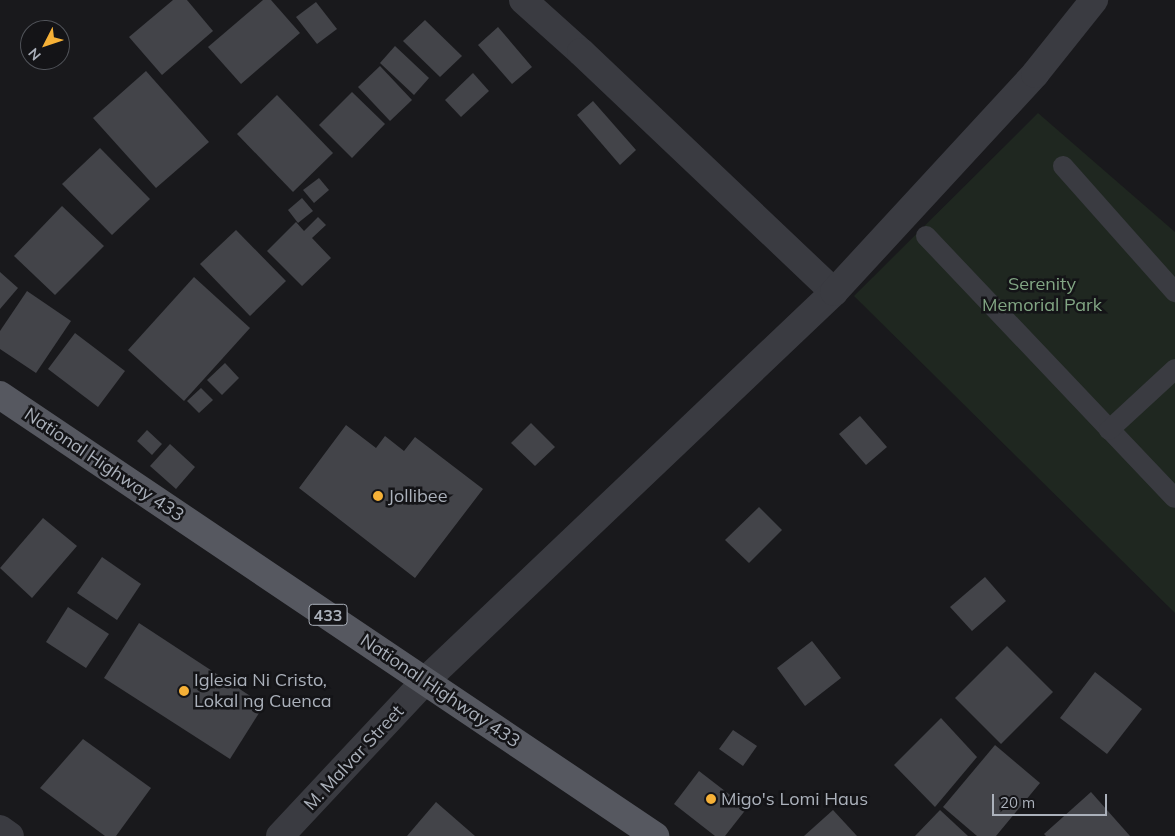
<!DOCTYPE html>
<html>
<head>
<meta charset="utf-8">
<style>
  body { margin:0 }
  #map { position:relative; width:1175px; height:836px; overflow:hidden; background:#19191c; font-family:Mulish,sans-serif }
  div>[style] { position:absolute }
  .green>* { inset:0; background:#1f2720 }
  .building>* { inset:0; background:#434449 }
  .lane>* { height:20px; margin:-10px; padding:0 10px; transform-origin:10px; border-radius:10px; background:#3a3b41 }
  .street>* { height:28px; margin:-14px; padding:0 14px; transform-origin:14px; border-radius:14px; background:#3a3b41 }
  .primary>* { height:28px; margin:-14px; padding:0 14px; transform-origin:14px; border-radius:14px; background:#565860 }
  .dots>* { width:14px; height:14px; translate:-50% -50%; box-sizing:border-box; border:2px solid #141417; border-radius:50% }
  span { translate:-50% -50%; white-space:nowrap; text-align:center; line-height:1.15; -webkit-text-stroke:5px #141417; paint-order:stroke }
  .shield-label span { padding:1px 4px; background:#141417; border:1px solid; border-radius:4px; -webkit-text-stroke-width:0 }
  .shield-label { font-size:16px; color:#abb1bb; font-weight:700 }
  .park-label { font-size:18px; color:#82a684 }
  .street-label { font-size:18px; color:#abb1bb }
  .poi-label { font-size:18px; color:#abb1bb }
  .left { translate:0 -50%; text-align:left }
  .north { position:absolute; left:20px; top:20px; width:50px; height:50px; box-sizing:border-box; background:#141417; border:1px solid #505359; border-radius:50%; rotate:229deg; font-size:14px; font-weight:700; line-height:20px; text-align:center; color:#abb1bb }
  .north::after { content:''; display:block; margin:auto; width:18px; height:22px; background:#f6b137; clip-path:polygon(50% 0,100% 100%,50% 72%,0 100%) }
  .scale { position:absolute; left:992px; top:794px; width:115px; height:22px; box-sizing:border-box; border:2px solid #abb1bb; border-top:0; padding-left:6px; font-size:15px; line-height:18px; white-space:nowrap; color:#abb1bb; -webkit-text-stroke:4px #141417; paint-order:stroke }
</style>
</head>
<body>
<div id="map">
  <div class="green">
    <div style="clip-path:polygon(1038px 113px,1175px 232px,1175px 613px,854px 296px)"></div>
  </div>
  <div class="building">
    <div style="clip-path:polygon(173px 0,187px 0,213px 31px,162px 75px,129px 37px)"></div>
    <div style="clip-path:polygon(263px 0,271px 0,300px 33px,241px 84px,208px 47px)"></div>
    <div style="clip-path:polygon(316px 2px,337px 29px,317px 44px,296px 17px)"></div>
    <div style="clip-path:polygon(425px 20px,462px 56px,440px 77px,403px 41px)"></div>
    <div style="clip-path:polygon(498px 27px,532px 67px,512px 84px,478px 45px)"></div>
    <div style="clip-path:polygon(395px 46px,429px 78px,414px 95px,380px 63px)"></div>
    <div style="clip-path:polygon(380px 66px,412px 100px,390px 121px,358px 87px)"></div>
    <div style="clip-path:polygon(146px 71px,209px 142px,156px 188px,93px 118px)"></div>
    <div style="clip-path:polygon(473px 73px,489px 91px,461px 117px,445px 100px)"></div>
    <div style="clip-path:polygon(352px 92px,385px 124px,352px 158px,319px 125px)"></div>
    <div style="clip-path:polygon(277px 95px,333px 153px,293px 192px,237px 134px)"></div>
    <div style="clip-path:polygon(593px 101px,636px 150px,620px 165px,577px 115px)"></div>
    <div style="clip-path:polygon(100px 148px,150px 199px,112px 235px,62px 184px)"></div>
    <div style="clip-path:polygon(319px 178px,329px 190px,314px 203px,303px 190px)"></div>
    <div style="clip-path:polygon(302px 198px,313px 211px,298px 223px,288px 210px)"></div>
    <div style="clip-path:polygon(62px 206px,104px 246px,55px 295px,14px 256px)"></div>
    <div style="clip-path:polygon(318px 217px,326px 225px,312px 238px,331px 258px,302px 286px,267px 251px,296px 222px,304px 231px)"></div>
    <div style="clip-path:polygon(236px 230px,286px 281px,250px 316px,200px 264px)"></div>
    <div style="clip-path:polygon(0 272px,18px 288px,0 309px)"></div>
    <div style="clip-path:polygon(194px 277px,250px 328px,184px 401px,128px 350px)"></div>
    <div style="clip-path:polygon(27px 291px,71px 321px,36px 373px,0 349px,0 331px)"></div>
    <div style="clip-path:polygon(75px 333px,125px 371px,98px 407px,48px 369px)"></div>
    <div style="clip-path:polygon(225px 363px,239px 378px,222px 395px,207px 380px)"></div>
    <div style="clip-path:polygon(201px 388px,213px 400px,199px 413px,187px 401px)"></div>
    <div style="clip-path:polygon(860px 416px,887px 447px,866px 465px,839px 434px)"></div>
    <div style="clip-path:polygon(531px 423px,555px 447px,535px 466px,511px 443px)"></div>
    <div style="clip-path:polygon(346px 425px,376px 448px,385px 436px,404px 451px,415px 437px,483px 489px,415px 578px,299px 488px)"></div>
    <div style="clip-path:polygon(147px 430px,162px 444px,152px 455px,137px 441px)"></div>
    <div style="clip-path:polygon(170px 444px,195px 467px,176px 489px,150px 466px)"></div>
    <div style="clip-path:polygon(759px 507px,782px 530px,749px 563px,725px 540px)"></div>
    <div style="clip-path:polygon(43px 518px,77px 546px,32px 598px,0 568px)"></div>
    <div style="clip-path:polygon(102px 557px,141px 584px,117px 620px,77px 593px)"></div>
    <div style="clip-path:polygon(985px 577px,1006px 601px,972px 631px,950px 607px)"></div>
    <div style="clip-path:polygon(68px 607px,109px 634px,86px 668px,46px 642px)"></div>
    <div style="clip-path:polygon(139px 623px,264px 705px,230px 759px,104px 678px)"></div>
    <div style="clip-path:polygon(812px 641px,841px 678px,805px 706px,777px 668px)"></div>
    <div style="clip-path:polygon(1007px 646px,1053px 692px,1001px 744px,955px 698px)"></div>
    <div style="clip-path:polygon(1095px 672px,1142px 709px,1107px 754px,1060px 718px)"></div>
    <div style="clip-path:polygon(941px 718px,977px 757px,935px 807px,894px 765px)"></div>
    <div style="clip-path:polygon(733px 730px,757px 746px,743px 766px,719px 749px)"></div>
    <div style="clip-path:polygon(83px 739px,151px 788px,116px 836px,105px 836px,40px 788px)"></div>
    <div style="clip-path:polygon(995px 745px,1040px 783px,996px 836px,977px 836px,943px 807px)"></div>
    <div style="clip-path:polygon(699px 771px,747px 808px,725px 836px,715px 836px,674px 804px)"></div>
    <div style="clip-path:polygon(1091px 792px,1130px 836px,1046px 836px,1044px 834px)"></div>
    <div style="clip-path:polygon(436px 802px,475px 836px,407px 836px)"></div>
    <div style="clip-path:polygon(833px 810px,857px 836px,804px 836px)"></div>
    <div style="clip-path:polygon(940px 810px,968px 836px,915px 836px)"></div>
  </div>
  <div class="lane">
    <div style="left:1063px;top:166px;width:169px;rotate:48.4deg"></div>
    <div style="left:926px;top:236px;width:361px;rotate:46.5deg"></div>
    <div style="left:1109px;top:430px;width:90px;rotate:-42.7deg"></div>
  </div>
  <div class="street">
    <div style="left:523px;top:0;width:78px;rotate:41.9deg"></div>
    <div style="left:581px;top:52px;width:349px;rotate:43.5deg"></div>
    <div style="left:0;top:829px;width:12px;rotate:35deg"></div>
    <div style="left:280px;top:836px;width:214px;rotate:-46.9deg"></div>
    <div style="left:426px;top:680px;width:563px;rotate:-43.56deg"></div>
    <div style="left:834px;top:292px;width:297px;rotate:-47.3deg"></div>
    <div style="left:1035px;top:74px;width:95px;rotate:-51.4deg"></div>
  </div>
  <div class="primary">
    <div style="left:0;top:395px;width:790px;rotate:33.95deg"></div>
  </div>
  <div class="dots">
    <div style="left:378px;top:496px;background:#f6b137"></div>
    <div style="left:184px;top:691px;background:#f6b137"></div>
    <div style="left:711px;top:799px;background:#f6b137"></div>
  </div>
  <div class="shield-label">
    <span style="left:328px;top:615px">433</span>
  </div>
  <div class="park-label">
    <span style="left:1042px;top:295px">Serenity<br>Memorial Park</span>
  </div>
  <div class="street-label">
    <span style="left:104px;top:465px;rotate:34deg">National Highway 433</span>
    <span style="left:440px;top:691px;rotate:34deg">National Highway 433</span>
    <span style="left:354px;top:758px;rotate:-47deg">M. Malvar Street</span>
  </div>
  <div class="poi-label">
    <span class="left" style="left:388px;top:496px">Jollibee</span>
    <span class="left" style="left:194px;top:691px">Iglesia Ni Cristo,<br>Lokal ng Cuenca</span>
    <span class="left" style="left:721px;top:799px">Migo's Lomi Haus</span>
  </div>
  <div class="north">N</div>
  <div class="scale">20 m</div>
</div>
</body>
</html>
